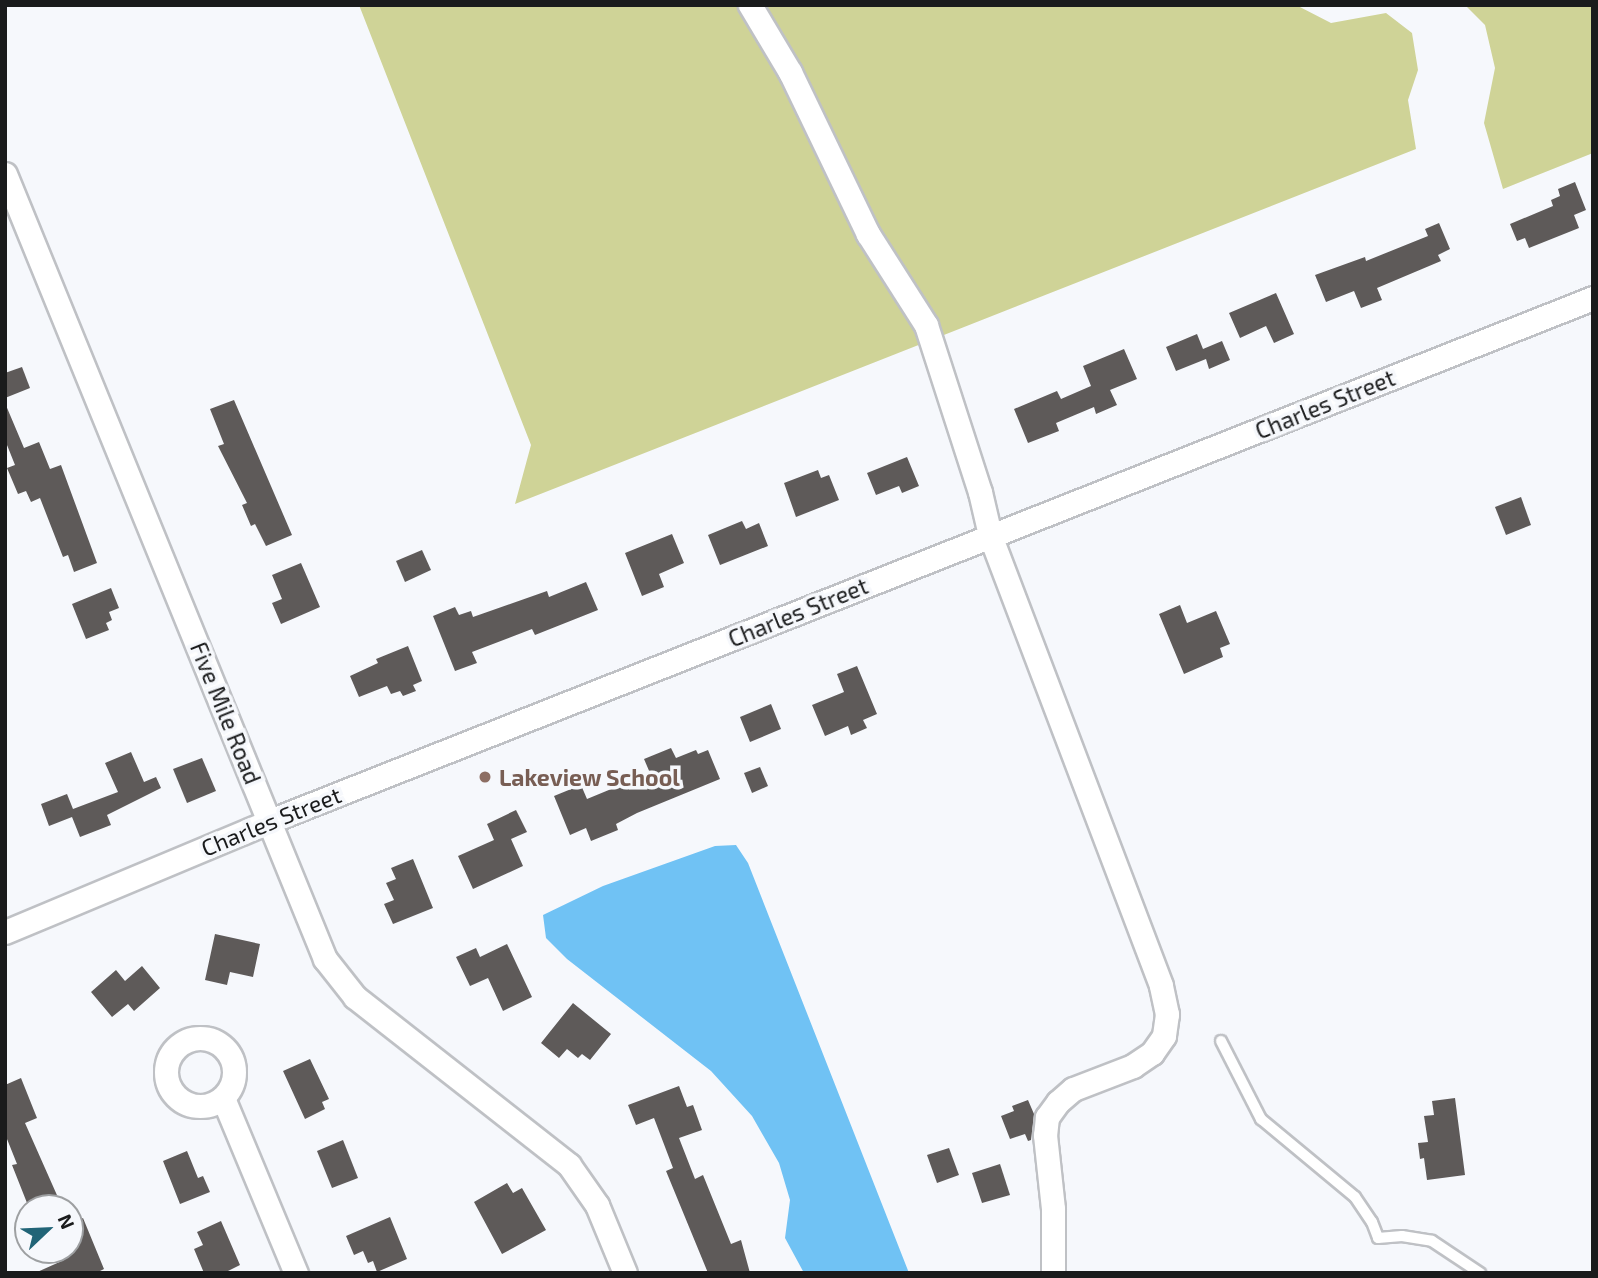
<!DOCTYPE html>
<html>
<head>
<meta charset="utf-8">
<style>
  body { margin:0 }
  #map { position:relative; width:1598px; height:1278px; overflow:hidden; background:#f6f8fc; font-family:"Exo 2",sans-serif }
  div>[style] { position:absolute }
  .green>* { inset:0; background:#cfd397 }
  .water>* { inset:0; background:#70c2f4 }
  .building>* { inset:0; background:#5e5a59 }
  .roads { filter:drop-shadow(2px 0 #bfc1c5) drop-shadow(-2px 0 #bfc1c5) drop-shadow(0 2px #bfc1c5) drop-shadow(0 -2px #bfc1c5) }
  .service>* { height:10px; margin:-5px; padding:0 5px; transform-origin:5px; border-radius:5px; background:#fff }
  .minor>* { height:23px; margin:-11.5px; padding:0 11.5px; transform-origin:11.5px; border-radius:11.5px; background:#fff }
  .minor>.ring { margin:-11.5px; padding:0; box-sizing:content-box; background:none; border:23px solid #fff; border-radius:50% }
  .dots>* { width:19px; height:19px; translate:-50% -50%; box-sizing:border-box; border:4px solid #f6f8fc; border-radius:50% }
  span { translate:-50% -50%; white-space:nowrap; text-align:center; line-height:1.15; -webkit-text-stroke:7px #f6f8fc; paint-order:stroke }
  .street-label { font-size:23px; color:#1a1b1c }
  .education-label { font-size:23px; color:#785e54; font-weight:700 }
  .left { translate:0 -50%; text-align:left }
  .frame { position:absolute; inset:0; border:7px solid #1a1b1c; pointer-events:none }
  .north { position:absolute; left:14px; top:1194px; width:70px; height:70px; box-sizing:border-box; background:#f6f8fc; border:2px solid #9ea0a2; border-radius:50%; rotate:67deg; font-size:19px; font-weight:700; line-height:28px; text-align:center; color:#1a1b1c }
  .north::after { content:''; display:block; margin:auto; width:24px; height:32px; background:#216477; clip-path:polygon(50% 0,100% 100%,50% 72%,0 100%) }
</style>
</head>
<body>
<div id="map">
  <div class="green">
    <div style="clip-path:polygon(359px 5px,1296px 5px,1331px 23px,1386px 13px,1412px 33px,1418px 70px,1408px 100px,1416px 149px,515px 504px,531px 445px)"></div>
    <div style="clip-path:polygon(1465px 5px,1593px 5px,1593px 153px,1503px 189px,1484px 123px,1495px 68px,1485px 25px)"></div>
  </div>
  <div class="water">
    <div style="clip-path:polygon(736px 845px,748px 863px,909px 1273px,804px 1273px,785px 1238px,790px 1200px,779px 1163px,752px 1116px,711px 1071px,567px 959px,546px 938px,543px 915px,603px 886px,715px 846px)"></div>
  </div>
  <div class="building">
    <div style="clip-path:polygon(1575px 182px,1586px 210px,1574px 215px,1579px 228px,1529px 248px,1525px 238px,1517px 241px,1510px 224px,1553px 206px,1551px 200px,1560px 196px,1558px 189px)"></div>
    <div style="clip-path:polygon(1439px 223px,1450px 249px,1438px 255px,1441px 261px,1377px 288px,1382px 300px,1361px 308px,1354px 291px,1326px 302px,1315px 275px,1365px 257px,1366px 261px,1428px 236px,1425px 229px)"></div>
    <div style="clip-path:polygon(1276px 293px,1294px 334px,1274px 343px,1266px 326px,1240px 338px,1229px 313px)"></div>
    <div style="clip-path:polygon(1197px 334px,1203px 349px,1222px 341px,1230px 360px,1209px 369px,1206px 359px,1176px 371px,1166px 347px)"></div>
    <div style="clip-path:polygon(1124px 349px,1137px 379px,1110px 390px,1117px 405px,1096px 414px,1094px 407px,1056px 423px,1059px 431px,1028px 443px,1014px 409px,1057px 391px,1061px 399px,1091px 386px,1083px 366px)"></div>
    <div style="clip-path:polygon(22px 367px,30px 388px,5px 398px,5px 373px)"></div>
    <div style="clip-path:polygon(234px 400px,292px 535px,266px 546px,255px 524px,251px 526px,242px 505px,247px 503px,218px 446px,224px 444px,210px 409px)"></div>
    <div style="clip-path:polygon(5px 403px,24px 448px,39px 442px,50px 469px,61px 465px,97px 563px,74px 572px,68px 555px,63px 557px,40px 498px,31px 502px,26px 491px,18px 494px,7px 468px,15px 465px,5px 440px)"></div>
    <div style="clip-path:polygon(907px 457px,919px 486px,902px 493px,899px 486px,876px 495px,867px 473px)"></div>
    <div style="clip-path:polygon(818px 470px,821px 478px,829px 475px,839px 500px,796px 517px,784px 483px)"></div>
    <div style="clip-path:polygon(1521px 497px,1531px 525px,1506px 535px,1495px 507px)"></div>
    <div style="clip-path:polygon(742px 521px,746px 529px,759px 523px,768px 546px,720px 565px,708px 535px)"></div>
    <div style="clip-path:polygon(672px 534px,684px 563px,659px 574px,664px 587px,642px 596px,625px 553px)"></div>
    <div style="clip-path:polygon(422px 550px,431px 570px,405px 582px,396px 561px)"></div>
    <div style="clip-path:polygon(301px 563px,320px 607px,281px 624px,272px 603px,282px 599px,272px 575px)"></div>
    <div style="clip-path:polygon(586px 582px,598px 610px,535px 635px,532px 629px,472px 652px,477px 663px,455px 671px,433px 616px,455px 607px,459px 615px,471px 611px,473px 617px,547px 591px,549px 597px)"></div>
    <div style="clip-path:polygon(111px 588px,119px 608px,109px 612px,112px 620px,106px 623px,109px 630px,86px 639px,72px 604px)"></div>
    <div style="clip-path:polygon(1180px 605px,1187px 623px,1216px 611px,1230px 644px,1220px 648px,1223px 657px,1184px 674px,1159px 614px)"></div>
    <div style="clip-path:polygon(408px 646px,422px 681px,413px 685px,416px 691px,403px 696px,400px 691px,391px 694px,387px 686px,359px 697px,350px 676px,378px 663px,376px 659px)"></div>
    <div style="clip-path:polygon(857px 666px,877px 714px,863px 720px,867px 728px,851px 735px,848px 726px,825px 736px,812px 705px,844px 692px,837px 674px)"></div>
    <div style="clip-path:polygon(771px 704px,781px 729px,750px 742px,740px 717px)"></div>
    <div style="clip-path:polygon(671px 748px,676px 758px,696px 750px,698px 754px,708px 750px,720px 779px,637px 813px,616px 824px,618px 830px,591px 841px,586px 828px,570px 835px,554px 796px,581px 785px,587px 799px,650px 773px,644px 759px)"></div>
    <div style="clip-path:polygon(131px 752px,144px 782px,156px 777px,161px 788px,107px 815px,111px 825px,80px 837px,72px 817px,49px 826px,41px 804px,67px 794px,73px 809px,118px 792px,105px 763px)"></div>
    <div style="clip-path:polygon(202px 758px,216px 791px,187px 803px,173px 769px)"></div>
    <div style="clip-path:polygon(760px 767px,768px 786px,752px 793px,744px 773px)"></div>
    <div style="clip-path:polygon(516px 810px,527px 832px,511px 839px,523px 866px,473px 889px,458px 856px,494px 840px,487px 824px)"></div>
    <div style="clip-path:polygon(413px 859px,433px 908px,393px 924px,384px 904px,394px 900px,386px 883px,396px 879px,391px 868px)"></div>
    <div style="clip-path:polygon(215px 934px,260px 944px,253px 977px,230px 972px,227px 985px,205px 980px)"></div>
    <div style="clip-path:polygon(507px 944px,532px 997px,503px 1011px,488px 978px,470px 986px,456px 957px,476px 948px,480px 957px)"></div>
    <div style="clip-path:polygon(142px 966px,160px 988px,134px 1011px,128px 1004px,112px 1017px,91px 992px,116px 970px,125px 981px)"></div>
    <div style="clip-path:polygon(573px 1003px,611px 1034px,590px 1060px,582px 1054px,578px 1058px,567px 1049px,559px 1058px,541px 1043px)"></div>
    <div style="clip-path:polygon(310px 1059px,329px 1099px,322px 1102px,325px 1109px,305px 1119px,283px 1071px)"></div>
    <div style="clip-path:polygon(21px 1078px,37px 1118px,25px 1123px,60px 1202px,44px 1208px,29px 1208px,12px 1165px,17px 1164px,5px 1134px,5px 1085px)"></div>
    <div style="clip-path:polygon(679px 1086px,687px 1107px,693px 1105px,702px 1130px,679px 1138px,695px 1179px,703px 1175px,731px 1244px,741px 1240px,750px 1273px,708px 1273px,666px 1171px,673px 1168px,654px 1118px,636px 1125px,628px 1105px)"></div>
    <div style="clip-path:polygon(1455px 1098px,1465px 1175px,1427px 1180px,1424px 1158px,1420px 1159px,1418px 1143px,1428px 1142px,1424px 1116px,1434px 1115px,1432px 1101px)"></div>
    <div style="clip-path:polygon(1028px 1100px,1034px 1114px,1031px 1140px,1028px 1141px,1025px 1134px,1010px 1139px,1001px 1116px,1014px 1111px,1012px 1106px)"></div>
    <div style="clip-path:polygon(343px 1140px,358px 1178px,332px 1188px,317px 1151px)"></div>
    <div style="clip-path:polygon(949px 1148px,959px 1175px,937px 1183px,927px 1155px)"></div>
    <div style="clip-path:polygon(187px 1151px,198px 1178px,203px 1176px,210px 1192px,180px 1204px,163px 1161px)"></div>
    <div style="clip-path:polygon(1000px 1164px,1010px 1195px,982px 1203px,972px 1173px)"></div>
    <div style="clip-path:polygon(507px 1183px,513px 1193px,522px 1188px,546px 1230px,502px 1254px,474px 1202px)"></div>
    <div style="clip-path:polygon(390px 1217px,407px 1259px,377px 1272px,373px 1261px,368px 1263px,363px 1251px,354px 1255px,346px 1236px)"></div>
    <div style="clip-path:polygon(83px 1218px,104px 1269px,96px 1273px,35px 1273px,64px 1260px,60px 1250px,70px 1250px,70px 1224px)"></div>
    <div style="clip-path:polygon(221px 1221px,240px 1265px,224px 1273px,204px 1273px,194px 1249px,203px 1245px,197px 1232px)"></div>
  </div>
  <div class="roads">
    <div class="service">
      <div style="left:1221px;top:1041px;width:88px;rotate:62.9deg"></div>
      <div style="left:1261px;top:1119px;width:122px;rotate:39.7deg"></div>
      <div style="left:1355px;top:1197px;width:30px;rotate:56deg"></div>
      <div style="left:1372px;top:1222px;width:17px;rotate:69deg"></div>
      <div style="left:1378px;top:1238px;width:24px;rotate:-5deg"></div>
      <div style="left:1402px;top:1236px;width:30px;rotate:9deg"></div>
      <div style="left:1432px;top:1241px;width:58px;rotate:33.7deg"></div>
    </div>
    <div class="minor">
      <div style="left:750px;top:5px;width:78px;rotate:59.2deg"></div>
      <div style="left:790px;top:72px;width:180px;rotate:64.3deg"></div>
      <div style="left:868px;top:234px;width:108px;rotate:57.5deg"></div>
      <div style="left:926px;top:325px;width:176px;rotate:72.1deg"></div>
      <div style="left:980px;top:492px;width:44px;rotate:76.9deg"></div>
      <div style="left:990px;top:535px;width:482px;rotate:69.2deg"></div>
      <div style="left:1161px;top:986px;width:29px;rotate:78deg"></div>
      <div style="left:1167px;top:1014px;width:22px;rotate:98deg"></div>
      <div style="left:1164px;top:1036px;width:21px;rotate:125deg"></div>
      <div style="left:1152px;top:1053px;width:23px;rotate:146deg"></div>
      <div style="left:1133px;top:1066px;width:64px;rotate:159deg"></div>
      <div style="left:1073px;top:1089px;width:20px;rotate:139deg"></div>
      <div style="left:1058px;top:1102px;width:19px;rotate:126deg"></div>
      <div style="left:1047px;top:1117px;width:18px;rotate:96deg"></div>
      <div style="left:1045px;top:1135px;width:74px;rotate:83.8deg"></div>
      <div style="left:1053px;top:1209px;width:64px;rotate:90deg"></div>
      <div style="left:5px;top:174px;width:848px;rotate:67.82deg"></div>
      <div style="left:325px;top:959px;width:48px;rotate:51.7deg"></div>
      <div style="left:355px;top:997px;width:272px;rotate:38.1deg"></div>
      <div style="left:569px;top:1165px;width:49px;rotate:55deg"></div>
      <div style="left:597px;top:1205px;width:74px;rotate:67.6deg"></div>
      <div style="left:5px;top:932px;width:287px;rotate:-22.7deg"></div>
      <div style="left:270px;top:821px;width:1423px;rotate:-21.57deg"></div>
      <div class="ring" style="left:166px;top:1038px;width:45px;height:45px"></div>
      <div style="left:223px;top:1098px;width:190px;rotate:67.4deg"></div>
    </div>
  </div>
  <div class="dots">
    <div style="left:485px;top:777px;background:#8d6e63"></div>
  </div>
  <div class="street-label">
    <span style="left:1325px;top:404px;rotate:-22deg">Charles Street</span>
    <span style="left:798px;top:612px;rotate:-22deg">Charles Street</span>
    <span style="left:226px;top:713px;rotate:68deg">Five Mile Road</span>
    <span style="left:271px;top:821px;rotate:-22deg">Charles Street</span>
  </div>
  <div class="education-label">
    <span class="left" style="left:499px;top:777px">Lakeview School</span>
  </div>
  <div class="frame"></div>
  <div class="north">N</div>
</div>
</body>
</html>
